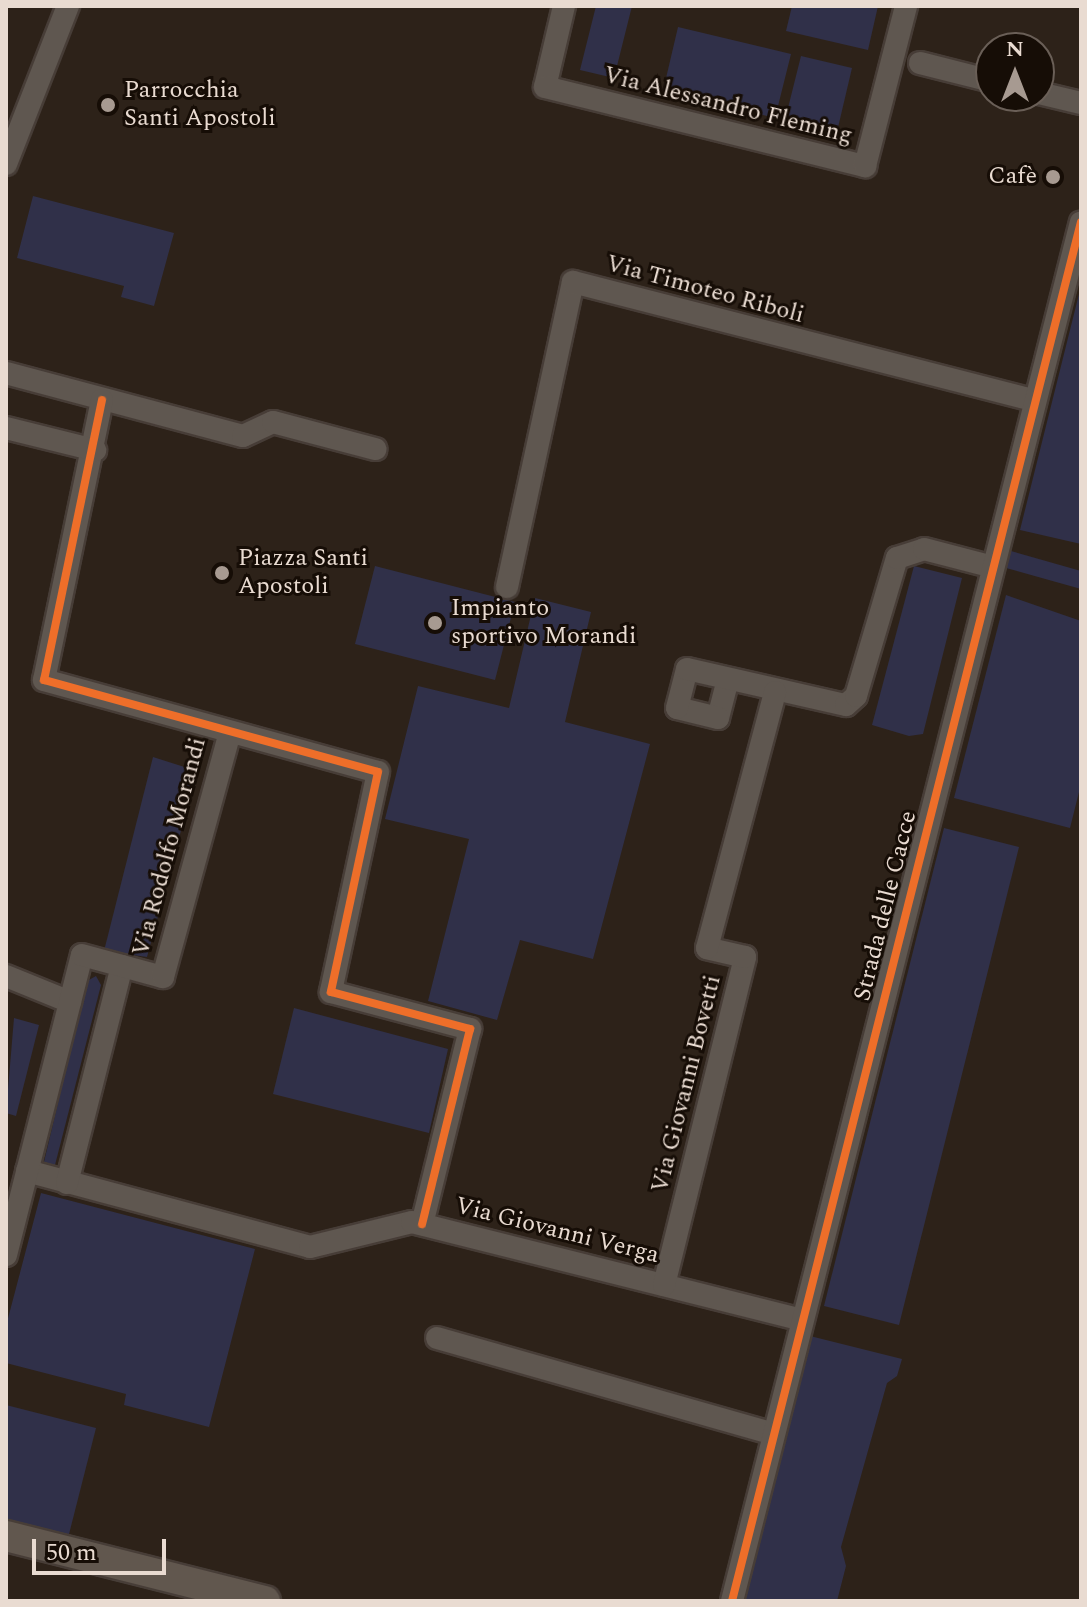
<!DOCTYPE html>
<html>
<head>
<meta charset="utf-8">
<style>
  body { margin:0 }
  #map { position:relative; width:1087px; height:1607px; overflow:hidden; background:#2d2219; font-family:Spectral,serif }
  div>[style] { position:absolute }
  .green>* { inset:0; background:#303049 }
  .roads { filter:drop-shadow(2px 0 #473d37) drop-shadow(-2px 0 #473d37) drop-shadow(0 2px #473d37) drop-shadow(0 -2px #473d37) }
  .street>* { height:22px; margin:-11px; padding:0 11px; transform-origin:11px; border-radius:11px; background:#5f5750 }
  .secondary>* { height:30px; margin:-15px; padding:0 15px; transform-origin:15px; border-radius:15px; background:#61574e }
  .cycleway>* { height:8px; margin:-4px; padding:0 4px; transform-origin:4px; border-radius:4px; background:#ee6e29 }
  .dots>* { width:22px; height:22px; translate:-50% -50%; box-sizing:border-box; border:4px solid #160d06; border-radius:50% }
  span { translate:-50% -50%; white-space:nowrap; text-align:center; line-height:1.15; -webkit-text-stroke:6px #160d06; paint-order:stroke }
  .poi-label { font-size:24px; color:#e9dbd1 }
  .left { translate:0 -50%; text-align:left }
  .right { translate:-100% -50%; text-align:right }
  .street-label { font-size:24px; color:#e9dbd1 }
  .frame { position:absolute; inset:0; border:8px solid #e9dbd1; pointer-events:none }
  .north { position:absolute; left:975px; top:32px; width:80px; height:80px; box-sizing:border-box; background:#160d06; border:2px solid #6a5f57; border-radius:50%; rotate:0deg; font-size:22px; font-weight:700; line-height:32px; text-align:center; color:#e9dbd1 }
  .north::after { content:''; display:block; margin:auto; width:28px; height:36px; background:#a79a91; clip-path:polygon(50% 0,100% 100%,50% 72%,0 100%) }
  .scale { position:absolute; left:32px; top:1539px; width:134px; height:36px; box-sizing:border-box; border:4px solid #e9dbd1; border-top:0; padding-left:10px; font-size:24px; line-height:28px; white-space:nowrap; color:#e9dbd1; -webkit-text-stroke:6px #160d06; paint-order:stroke }
</style>
</head>
<body>
<div id="map">
  <div class="green">
    <div style="clip-path:polygon(596px 6px,632px 6px,614px 78px,580px 70px)"></div>
    <div style="clip-path:polygon(792px 6px,878px 6px,868px 50px,786px 31px)"></div>
    <div style="clip-path:polygon(678px 27px,791px 54px,775px 118px,663px 91px)"></div>
    <div style="clip-path:polygon(801px 56px,852px 68px,836px 136px,784px 124px)"></div>
    <div style="clip-path:polygon(33px 196px,174px 233px,154px 306px,121px 297px,124px 286px,17px 258px)"></div>
    <div style="clip-path:polygon(1081px 286px,1081px 544px,1020px 530px)"></div>
    <div style="clip-path:polygon(1011px 551px,1081px 571px,1081px 589px,1006px 568px)"></div>
    <div style="clip-path:polygon(375px 566px,515px 602px,495px 680px,355px 644px)"></div>
    <div style="clip-path:polygon(914px 566px,962px 578px,923px 734px,909px 736px,872px 725px)"></div>
    <div style="clip-path:polygon(1006px 595px,1081px 621px,1081px 784px,1070px 828px,954px 798px)"></div>
    <div style="clip-path:polygon(535px 598px,591px 612px,565px 722px,650px 744px,593px 959px,520px 940px,497px 1020px,428px 1001px,469px 839px,385px 819px,418px 686px,509px 708px)"></div>
    <div style="clip-path:polygon(153px 757px,197px 771px,147px 957px,104px 951px)"></div>
    <div style="clip-path:polygon(944px 828px,1019px 847px,899px 1325px,824px 1306px)"></div>
    <div style="clip-path:polygon(96px 976px,101px 985px,55px 1165px,43px 1166px,87px 981px)"></div>
    <div style="clip-path:polygon(294px 1008px,448px 1049px,429px 1133px,273px 1094px)"></div>
    <div style="clip-path:polygon(14px 1018px,39px 1025px,16px 1116px,6px 1113px)"></div>
    <div style="clip-path:polygon(41px 1193px,255px 1249px,209px 1427px,124px 1405px,126px 1394px,6px 1363px,6px 1326px)"></div>
    <div style="clip-path:polygon(810px 1336px,902px 1359px,897px 1376px,887px 1383px,841px 1547px,846px 1566px,837px 1601px,742px 1601px)"></div>
    <div style="clip-path:polygon(6px 1405px,96px 1428px,67px 1542px,6px 1526px)"></div>
  </div>
  <div class="roads">
    <div class="street">
      <div style="left:564px;top:6px;width:83px;rotate:103.2deg"></div>
      <div style="left:545px;top:87px;width:330px;rotate:13.9deg"></div>
      <div style="left:865px;top:166px;width:165px;rotate:-75.6deg"></div>
      <div style="left:920px;top:63px;width:73px;rotate:14.2deg"></div>
      <div style="left:1039px;top:93px;width:43px;rotate:13.4deg"></div>
      <div style="left:6px;top:164px;width:170px;rotate:-68.6deg"></div>
      <div style="left:6px;top:373px;width:245px;rotate:14.9deg"></div>
      <div style="left:243px;top:436px;width:33px;rotate:-25deg"></div>
      <div style="left:273px;top:422px;width:106px;rotate:14.8deg"></div>
      <div style="left:102px;top:400px;width:286px;rotate:101.7deg"></div>
      <div style="left:44px;top:680px;width:346px;rotate:15.4deg"></div>
      <div style="left:378px;top:772px;width:225px;rotate:102.1deg"></div>
      <div style="left:331px;top:992px;width:144px;rotate:14.9deg"></div>
      <div style="left:470px;top:1029px;width:201px;rotate:103.8deg"></div>
      <div style="left:6px;top:428px;width:92px;rotate:13.9deg"></div>
      <div style="left:507px;top:587px;width:312px;rotate:-77.8deg"></div>
      <div style="left:573px;top:282px;width:477px;rotate:14.4deg"></div>
      <div style="left:728px;top:679px;width:40px;rotate:104.4deg"></div>
      <div style="left:718px;top:718px;width:42px;rotate:-166.3deg"></div>
      <div style="left:677px;top:708px;width:40px;rotate:-75.6deg"></div>
      <div style="left:687px;top:669px;width:163px;rotate:12.8deg"></div>
      <div style="left:846px;top:705px;width:13px;rotate:-42deg"></div>
      <div style="left:856px;top:696px;width:144px;rotate:-73.5deg"></div>
      <div style="left:897px;top:558px;width:28px;rotate:-18deg"></div>
      <div style="left:924px;top:549px;width:71px;rotate:14.6deg"></div>
      <div style="left:6px;top:976px;width:69px;rotate:22.1deg"></div>
      <div style="left:27px;top:1171px;width:293px;rotate:15deg"></div>
      <div style="left:310px;top:1247px;width:105px;rotate:-13.8deg"></div>
      <div style="left:412px;top:1222px;width:402px;rotate:14.1deg"></div>
      <div style="left:67px;top:1183px;width:224px;rotate:-75.8deg"></div>
      <div style="left:6px;top:1255px;width:309px;rotate:-75.8deg"></div>
      <div style="left:82px;top:955px;width:84px;rotate:15.2deg"></div>
      <div style="left:163px;top:977px;width:251px;rotate:-74.7deg"></div>
      <div style="left:664px;top:1285px;width:338px;rotate:-76.1deg"></div>
      <div style="left:745px;top:957px;width:39px;rotate:-167deg"></div>
      <div style="left:707px;top:948px;width:265px;rotate:-75.1deg"></div>
      <div style="left:437px;top:1338px;width:350px;rotate:15.9deg"></div>
      <div style="left:732px;top:1601px;width:1422px;rotate:-75.8deg"></div>
    </div>
    <div class="secondary">
      <div style="left:6px;top:1536px;width:267px;rotate:14.1deg"></div>
    </div>
  </div>
  <div class="cycleway">
    <div style="left:102px;top:400px;width:286px;rotate:101.7deg"></div>
    <div style="left:44px;top:680px;width:346px;rotate:15.4deg"></div>
    <div style="left:378px;top:772px;width:225px;rotate:102.1deg"></div>
    <div style="left:331px;top:992px;width:144px;rotate:14.9deg"></div>
    <div style="left:470px;top:1029px;width:201px;rotate:103.8deg"></div>
    <div style="left:732px;top:1601px;width:1422px;rotate:-75.8deg"></div>
  </div>
  <div class="dots">
    <div style="left:108px;top:105px;background:#a79a91"></div>
    <div style="left:1053px;top:177px;background:#a79a91"></div>
    <div style="left:222px;top:573px;background:#a79a91"></div>
    <div style="left:435px;top:623px;background:#a79a91"></div>
  </div>
  <div class="poi-label">
    <span class="left" style="left:124px;top:105px">Parrocchia<br>Santi Apostoli</span>
    <span class="right" style="left:1037px;top:177px">Cafè</span>
    <span class="left" style="left:238px;top:573px">Piazza Santi<br>Apostoli</span>
    <span class="left" style="left:451px;top:623px">Impianto<br>sportivo Morandi</span>
  </div>
  <div class="street-label">
    <span style="left:728px;top:106px;rotate:14deg">Via Alessandro Fleming</span>
    <span style="left:705px;top:290px;rotate:15deg">Via Timoteo Riboli</span>
    <span style="left:170px;top:847px;rotate:-75deg">Via Rodolfo Morandi</span>
    <span style="left:886px;top:906px;rotate:-76deg">Strada delle Cacce</span>
    <span style="left:687px;top:1084px;rotate:-76deg">Via Giovanni Bovetti</span>
    <span style="left:557px;top:1231px;rotate:14deg">Via Giovanni Verga</span>
  </div>
  <div class="frame"></div>
  <div class="north">N</div>
  <div class="scale">50 m</div>
</div>
</body>
</html>
